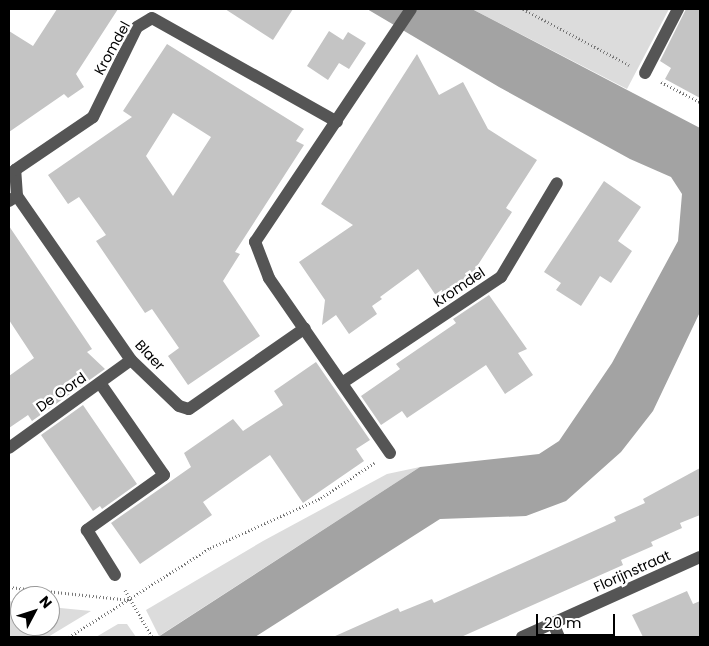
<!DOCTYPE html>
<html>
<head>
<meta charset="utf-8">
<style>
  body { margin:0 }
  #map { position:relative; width:709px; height:646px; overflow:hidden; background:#fff; font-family:Poppins,sans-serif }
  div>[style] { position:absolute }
  .green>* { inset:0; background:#dcdcdc }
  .water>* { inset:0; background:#a3a3a3 }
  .building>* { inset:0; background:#c4c4c4 }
  .path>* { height:3px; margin-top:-1.5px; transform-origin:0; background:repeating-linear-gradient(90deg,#777 0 1px,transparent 0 3.5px) }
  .minor>* { height:12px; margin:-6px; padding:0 6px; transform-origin:6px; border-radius:6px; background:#555 }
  span { translate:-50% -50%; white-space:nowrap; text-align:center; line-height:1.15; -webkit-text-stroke:5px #fff; paint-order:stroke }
  .street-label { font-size:14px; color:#000 }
  .frame { position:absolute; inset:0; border:10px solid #000; pointer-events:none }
  .north { position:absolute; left:10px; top:586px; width:50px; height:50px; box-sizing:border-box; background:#fff; border:1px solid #999; border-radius:50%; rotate:50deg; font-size:14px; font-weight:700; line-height:20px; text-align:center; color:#000 }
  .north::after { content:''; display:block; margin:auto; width:18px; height:22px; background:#000; clip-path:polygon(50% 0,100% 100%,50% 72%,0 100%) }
  .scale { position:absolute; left:536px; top:614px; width:79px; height:22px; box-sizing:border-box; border:2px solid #000; border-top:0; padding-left:6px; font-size:15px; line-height:18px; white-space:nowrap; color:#000; -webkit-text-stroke:4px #fff; paint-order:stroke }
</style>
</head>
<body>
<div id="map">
  <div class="green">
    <div style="clip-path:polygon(472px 9px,669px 9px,627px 89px)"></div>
    <div style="clip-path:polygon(420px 467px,159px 636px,146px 610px,263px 541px,387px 474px)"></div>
    <div style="clip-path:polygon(9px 601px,20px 603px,20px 626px,50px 626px,50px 607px,91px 611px,48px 637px,9px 637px)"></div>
    <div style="clip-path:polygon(118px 624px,127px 624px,136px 637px,96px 637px)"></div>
  </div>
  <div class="water">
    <div style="clip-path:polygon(367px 9px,472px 9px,700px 128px,700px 312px,653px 411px,621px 452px,566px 501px,526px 516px,440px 519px,255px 637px,158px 637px,420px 467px,539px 454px,559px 441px,612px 363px,678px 241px,682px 194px,671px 177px,630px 159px,499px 87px)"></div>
  </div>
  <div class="building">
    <div style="clip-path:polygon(57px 9px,118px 9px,76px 74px,84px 87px,68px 98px,64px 94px,9px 132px,9px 31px,33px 46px)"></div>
    <div style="clip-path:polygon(225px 9px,293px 9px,273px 40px)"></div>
    <div style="clip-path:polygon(686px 9px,700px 9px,700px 98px,665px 79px,671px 68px,660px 61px)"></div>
    <div style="clip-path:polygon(329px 31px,343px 40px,348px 32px,366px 43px,349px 69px,339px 63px,328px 80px,307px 66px)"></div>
    <div style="clip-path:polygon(evenodd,167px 44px,304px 129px,296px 141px,304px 145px,235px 252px,240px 254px,223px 281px,260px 336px,188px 385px,168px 356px,179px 348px,152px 309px,145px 313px,96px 241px,106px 235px,79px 197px,68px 204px,48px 175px,132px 117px,123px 111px,167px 44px,173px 113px,211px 137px,173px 196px,146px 156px,173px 113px)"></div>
    <div style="clip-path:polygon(417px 54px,439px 95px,463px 82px,488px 129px,537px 160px,506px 208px,512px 212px,474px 271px,480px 281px,443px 306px,418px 269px,380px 297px,382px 299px,372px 306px,377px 314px,349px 334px,336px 315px,322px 325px,325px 300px,299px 262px,353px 225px,321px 204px)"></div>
    <div style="clip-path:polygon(604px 181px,641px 207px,618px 241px,632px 251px,611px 283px,600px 276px,581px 306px,556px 290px,561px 283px,544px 272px)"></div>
    <div style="clip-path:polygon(9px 226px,92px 349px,87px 352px,105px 369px,32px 421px,28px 415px,9px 428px,9px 376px,34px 358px,9px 320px)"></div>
    <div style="clip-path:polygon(489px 295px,527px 349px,518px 353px,533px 375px,505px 394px,486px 365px,407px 418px,402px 411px,381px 425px,361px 396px,400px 369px,396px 364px,456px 323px,453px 319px)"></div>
    <div style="clip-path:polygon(316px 362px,370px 440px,356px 449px,364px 461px,303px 503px,270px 455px,203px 502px,212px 515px,140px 564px,111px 523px,191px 467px,184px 453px,233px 419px,243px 431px,283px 405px,274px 391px)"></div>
    <div style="clip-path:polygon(83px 405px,137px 484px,102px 509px,100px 506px,93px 511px,41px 435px)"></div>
    <div style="clip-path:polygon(700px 468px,700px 515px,680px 523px,682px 528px,651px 542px,653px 546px,621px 560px,623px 565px,461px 637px,333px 637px,398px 608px,400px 612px,432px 599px,434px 603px,616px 521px,614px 517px,645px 503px,643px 499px)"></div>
    <div style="clip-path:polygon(687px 591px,693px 604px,700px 601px,700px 637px,643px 637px,632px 615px)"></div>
  </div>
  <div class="path">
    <div style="left:523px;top:9px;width:120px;rotate:27.8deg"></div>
    <div style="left:661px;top:82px;width:44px;rotate:27.1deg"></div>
    <div style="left:9px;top:587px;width:122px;rotate:6.1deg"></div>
    <div style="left:125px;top:590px;width:54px;rotate:60.1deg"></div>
    <div style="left:69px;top:637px;width:167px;rotate:-32.3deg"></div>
    <div style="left:210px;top:548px;width:122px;rotate:-24.2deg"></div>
    <div style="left:321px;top:498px;width:64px;rotate:-33.4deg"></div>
  </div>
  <div class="minor">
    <div style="left:645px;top:73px;width:72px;rotate:-62.7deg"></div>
    <div style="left:17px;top:196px;width:200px;rotate:55.2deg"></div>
    <div style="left:131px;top:360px;width:66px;rotate:43.8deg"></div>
    <div style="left:179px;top:406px;width:10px;rotate:17deg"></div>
    <div style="left:189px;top:409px;width:141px;rotate:-34.9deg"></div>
    <div style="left:9px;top:201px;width:9px;rotate:-32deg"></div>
    <div style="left:17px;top:196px;width:26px;rotate:-94deg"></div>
    <div style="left:15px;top:170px;width:94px;rotate:-34.2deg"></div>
    <div style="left:93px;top:117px;width:100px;rotate:-63.9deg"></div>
    <div style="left:137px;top:27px;width:17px;rotate:-31deg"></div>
    <div style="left:152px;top:18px;width:212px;rotate:29.3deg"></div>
    <div style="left:100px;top:383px;width:112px;rotate:55.2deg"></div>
    <div style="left:164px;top:475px;width:95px;rotate:144.5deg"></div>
    <div style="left:87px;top:530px;width:53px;rotate:58.1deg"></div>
    <div style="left:342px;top:383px;width:191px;rotate:-33.7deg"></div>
    <div style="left:501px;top:277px;width:109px;rotate:-59.2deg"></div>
    <div style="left:9px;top:448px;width:150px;rotate:-35.8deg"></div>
    <div style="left:390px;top:453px;width:213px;rotate:-124.7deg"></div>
    <div style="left:269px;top:278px;width:39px;rotate:-111deg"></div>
    <div style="left:255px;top:242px;width:280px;rotate:-56.2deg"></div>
    <div style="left:553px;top:623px;width:15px;rotate:67deg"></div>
    <div style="left:522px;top:637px;width:195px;rotate:-24.2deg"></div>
  </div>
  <div class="street-label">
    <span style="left:112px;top:48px;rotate:-61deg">Kromdel</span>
    <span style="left:459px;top:287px;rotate:-34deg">Kromdel</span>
    <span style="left:150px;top:355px;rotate:47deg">Blaer</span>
    <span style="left:61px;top:392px;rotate:-35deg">De Oord</span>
    <span style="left:632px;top:571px;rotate:-24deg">Florijnstraat</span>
  </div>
  <div class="frame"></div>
  <div class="north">N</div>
  <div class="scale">20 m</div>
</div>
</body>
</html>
